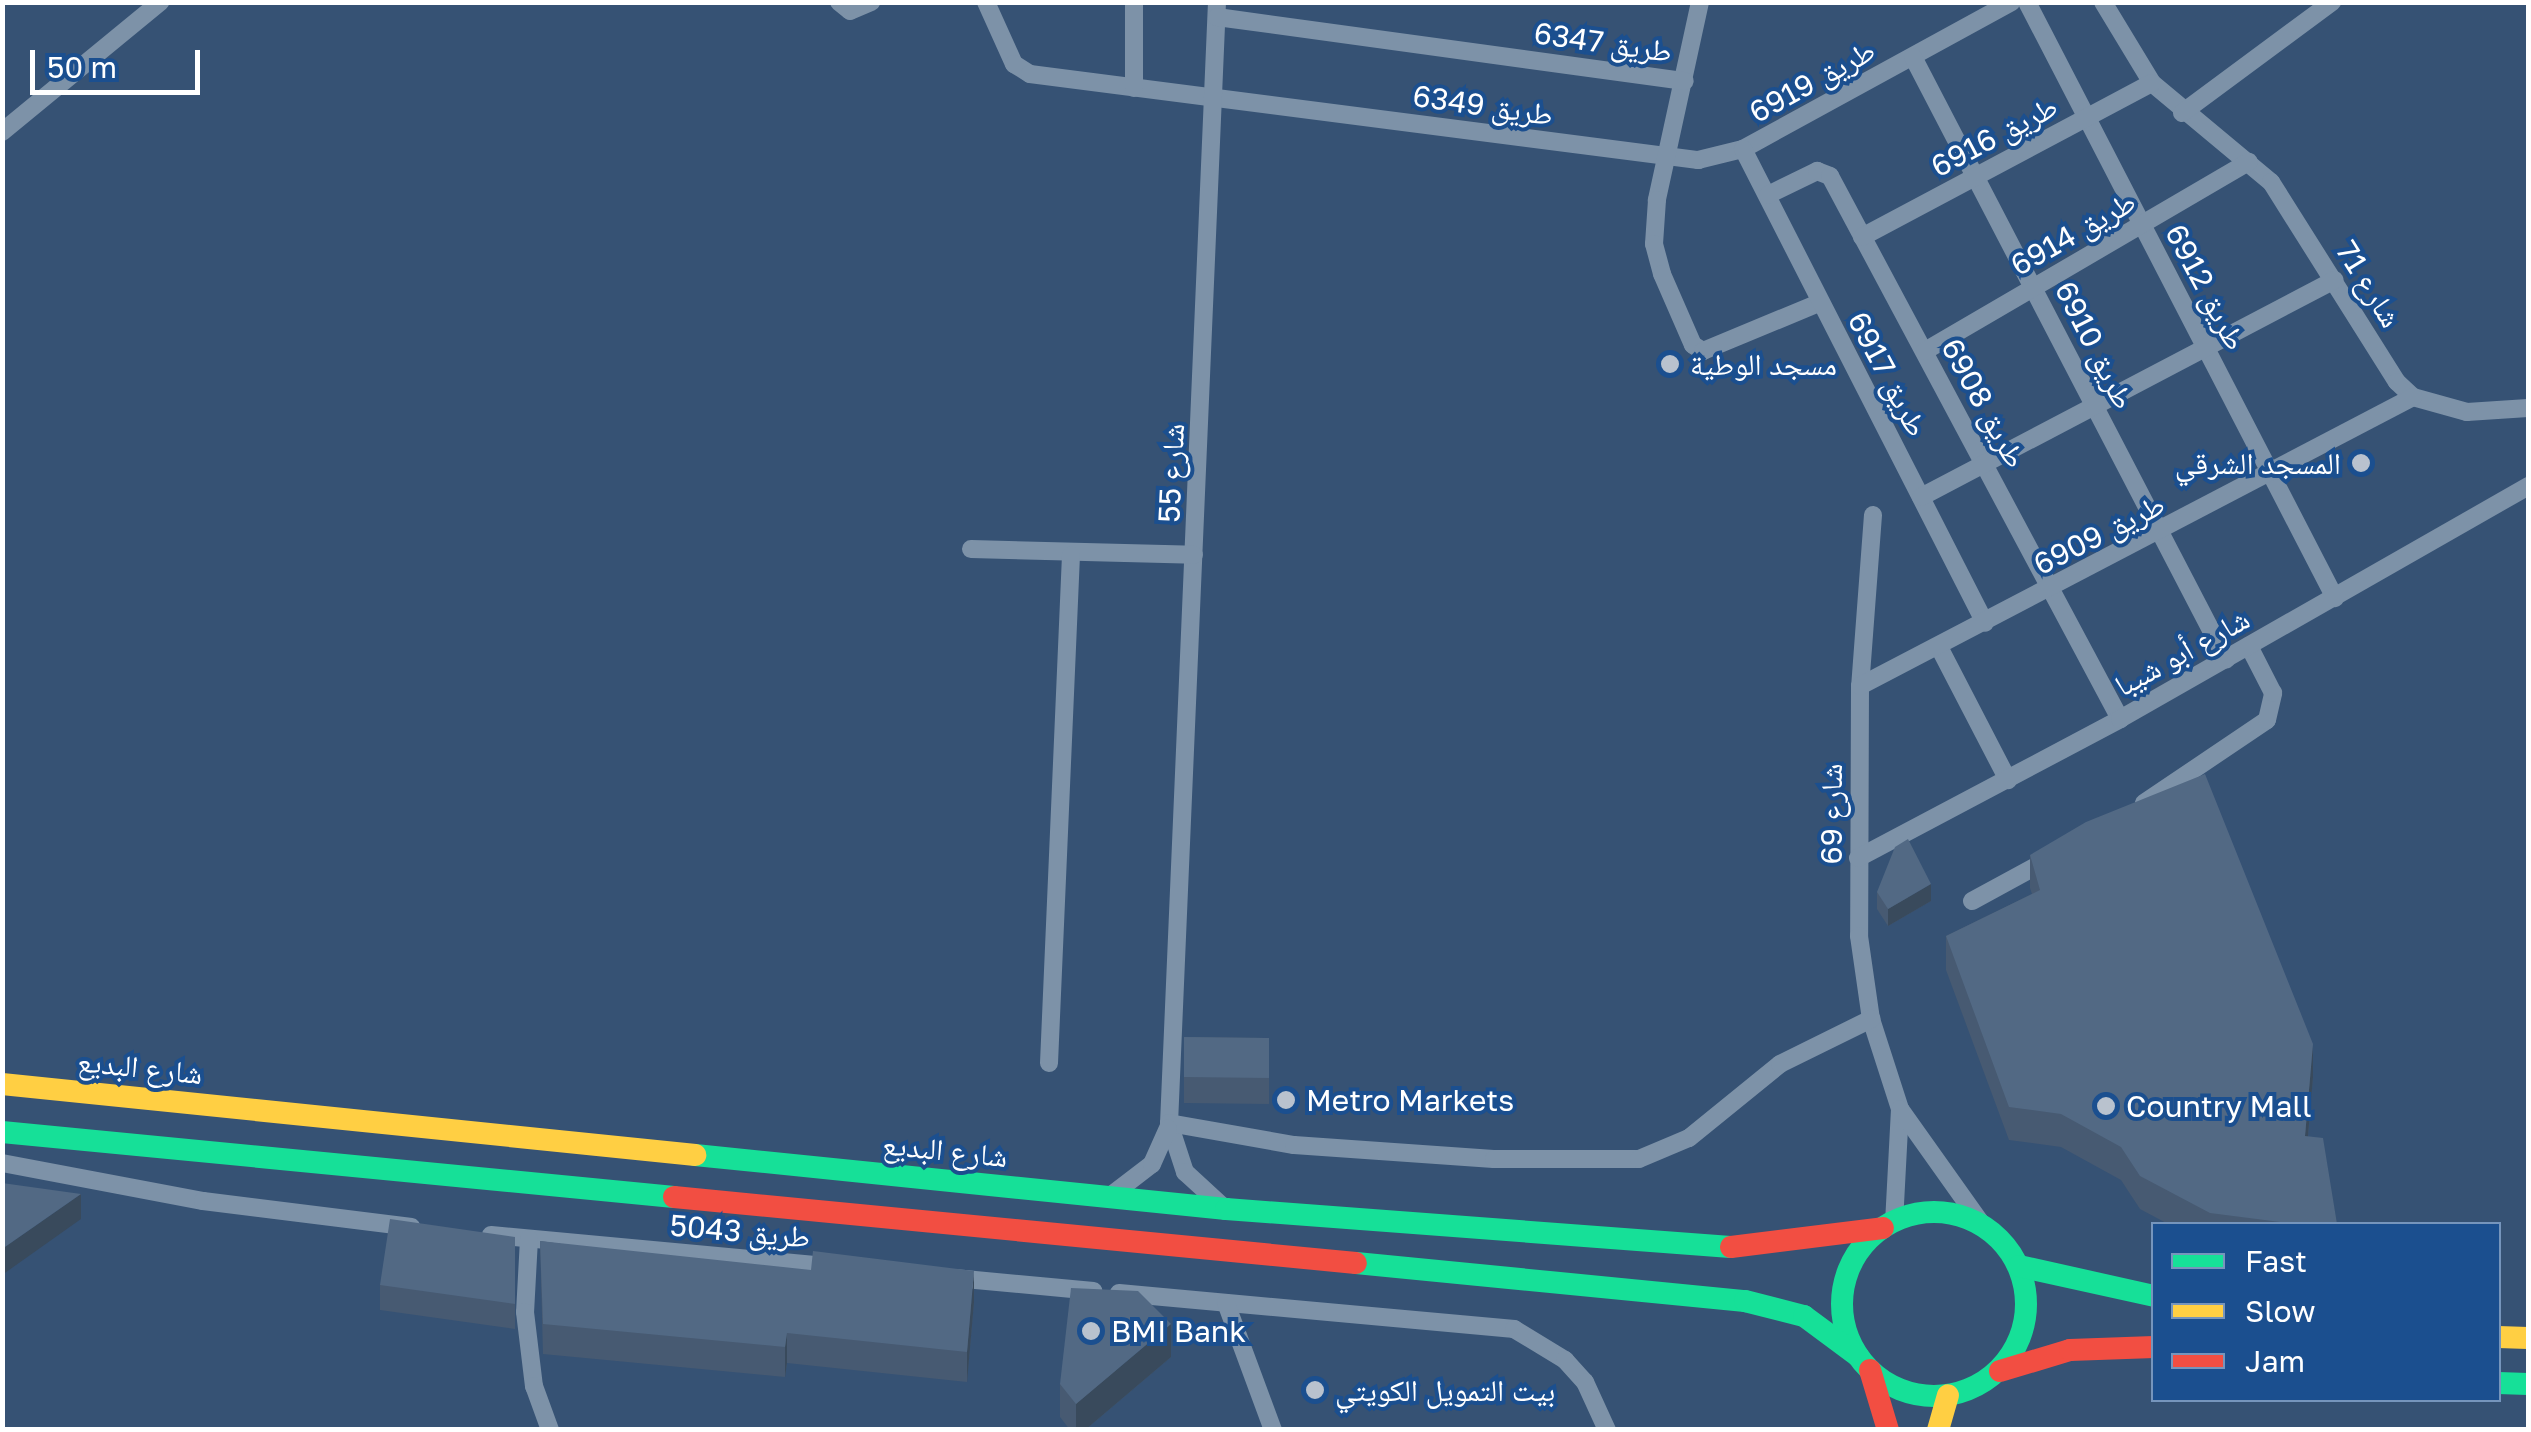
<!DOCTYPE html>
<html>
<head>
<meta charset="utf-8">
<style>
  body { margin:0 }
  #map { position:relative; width:2531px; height:1432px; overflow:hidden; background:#365274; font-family:"Golos Text","Noto Naskh Arabic",sans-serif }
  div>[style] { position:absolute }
  .street>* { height:18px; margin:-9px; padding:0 9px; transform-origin:9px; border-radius:9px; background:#7d92a8 }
  .fast>* { height:22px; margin:-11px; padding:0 11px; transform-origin:11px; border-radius:11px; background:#16e098 }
  .fast>.ring { margin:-11px; padding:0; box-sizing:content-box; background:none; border:22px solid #16e098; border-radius:50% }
  .slow>* { height:22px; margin:-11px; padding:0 11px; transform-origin:11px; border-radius:11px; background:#ffcf43 }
  .jam>* { height:22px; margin:-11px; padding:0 11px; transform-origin:11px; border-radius:11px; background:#f24e42 }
  .wall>* { inset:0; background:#475a72 }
  .shaded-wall>* { inset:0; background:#394a5c }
  .building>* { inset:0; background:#526984 }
  .dots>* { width:28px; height:28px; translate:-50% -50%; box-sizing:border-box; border:5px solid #1b4f8f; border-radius:50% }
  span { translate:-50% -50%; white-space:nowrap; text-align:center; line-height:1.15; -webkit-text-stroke:8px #1b4f8f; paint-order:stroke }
  .street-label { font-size:30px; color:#fff }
  .poi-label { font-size:30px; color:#fff }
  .left { translate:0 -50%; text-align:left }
  .right { translate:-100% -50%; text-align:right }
  .frame { position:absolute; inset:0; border:5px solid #fff; pointer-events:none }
  .legend { position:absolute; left:2151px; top:1222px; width:350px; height:180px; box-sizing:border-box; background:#1b4f8f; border:2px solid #7695bc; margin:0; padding:12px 18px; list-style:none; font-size:30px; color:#fff }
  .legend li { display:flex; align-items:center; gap:20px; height:50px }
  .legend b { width:50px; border:2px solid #7695bc }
  .scale { position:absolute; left:30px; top:50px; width:170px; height:45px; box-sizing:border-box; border:5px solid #fff; border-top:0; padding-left:12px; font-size:30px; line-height:35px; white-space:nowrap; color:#fff; -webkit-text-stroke:8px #1b4f8f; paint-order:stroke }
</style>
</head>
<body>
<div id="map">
  <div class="street">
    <div style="left:839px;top:2px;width:14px;rotate:39deg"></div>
    <div style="left:850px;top:11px;width:23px;rotate:-23deg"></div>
    <div style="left:986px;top:2px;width:68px;rotate:65.7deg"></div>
    <div style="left:1014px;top:64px;width:19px;rotate:32deg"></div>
    <div style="left:1030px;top:74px;width:674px;rotate:7.34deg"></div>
    <div style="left:1698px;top:160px;width:46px;rotate:-13.7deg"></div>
    <div style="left:1743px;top:149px;width:306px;rotate:-28.7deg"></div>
    <div style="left:1134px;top:2px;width:86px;rotate:90deg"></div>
    <div style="left:1217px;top:2px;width:1122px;rotate:92.45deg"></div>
    <div style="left:1169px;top:1123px;width:52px;rotate:71.9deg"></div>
    <div style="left:1185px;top:1172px;width:49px;rotate:42.5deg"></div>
    <div style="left:1700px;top:2px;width:203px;rotate:102.3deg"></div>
    <div style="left:1657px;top:200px;width:44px;rotate:93.9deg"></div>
    <div style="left:1654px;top:244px;width:31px;rotate:75deg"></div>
    <div style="left:1662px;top:274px;width:77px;rotate:66.4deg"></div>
    <div style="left:1693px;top:345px;width:12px;rotate:31deg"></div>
    <div style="left:1703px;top:351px;width:126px;rotate:-22.5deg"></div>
    <div style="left:2027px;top:2px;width:671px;rotate:62.67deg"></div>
    <div style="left:2103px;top:2px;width:95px;rotate:58.8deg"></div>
    <div style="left:2152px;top:83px;width:155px;rotate:39.8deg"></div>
    <div style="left:2271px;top:182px;width:236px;rotate:57.8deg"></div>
    <div style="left:2397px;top:382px;width:22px;rotate:43deg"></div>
    <div style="left:2413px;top:397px;width:56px;rotate:15.5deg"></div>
    <div style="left:2467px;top:412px;width:61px;rotate:-3.8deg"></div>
    <div style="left:1217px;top:17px;width:472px;rotate:7.8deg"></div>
    <div style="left:1913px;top:57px;width:679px;rotate:62.53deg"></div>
    <div style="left:2182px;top:113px;width:187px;rotate:-36.5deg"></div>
    <div style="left:2px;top:132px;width:205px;rotate:-39.4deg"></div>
    <div style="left:1743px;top:149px;width:532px;rotate:62.95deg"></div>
    <div style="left:1768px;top:195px;width:55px;rotate:-26.1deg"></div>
    <div style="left:1817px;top:171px;width:14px;rotate:21deg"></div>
    <div style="left:1830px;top:176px;width:616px;rotate:61.89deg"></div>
    <div style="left:1862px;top:237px;width:328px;rotate:-28deg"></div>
    <div style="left:1925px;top:351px;width:375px;rotate:-30.3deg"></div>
    <div style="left:1921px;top:497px;width:467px;rotate:-27.7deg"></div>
    <div style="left:1873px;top:515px;width:171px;rotate:94.3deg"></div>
    <div style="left:1860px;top:686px;width:250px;rotate:90.2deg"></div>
    <div style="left:1859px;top:936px;width:84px;rotate:81.8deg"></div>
    <div style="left:1871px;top:1019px;width:95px;rotate:72.1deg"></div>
    <div style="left:1900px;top:1109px;width:113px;rotate:93deg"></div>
    <div style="left:971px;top:549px;width:223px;rotate:1.5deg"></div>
    <div style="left:1939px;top:647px;width:150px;rotate:62.6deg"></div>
    <div style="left:1860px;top:686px;width:624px;rotate:-27.59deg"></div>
    <div style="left:2144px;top:803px;width:148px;rotate:-34deg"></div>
    <div style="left:2267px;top:720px;width:28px;rotate:-77deg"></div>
    <div style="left:2273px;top:693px;width:53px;rotate:-117.1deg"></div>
    <div style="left:1858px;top:858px;width:297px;rotate:-27.9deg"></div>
    <div style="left:2120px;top:719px;width:470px;rotate:-29.7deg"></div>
    <div style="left:1972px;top:901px;width:88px;rotate:-28.6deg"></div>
    <div style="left:1049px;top:1063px;width:508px;rotate:-87.52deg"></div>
    <div style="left:1900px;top:1109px;width:145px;rotate:54.6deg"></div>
    <div style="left:1169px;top:1123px;width:127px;rotate:10deg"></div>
    <div style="left:1294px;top:1145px;width:200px;rotate:4deg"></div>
    <div style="left:1494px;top:1159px;width:145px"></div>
    <div style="left:1639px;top:1159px;width:54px;rotate:-22.8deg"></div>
    <div style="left:1689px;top:1138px;width:117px;rotate:-39.1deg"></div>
    <div style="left:1780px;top:1064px;width:102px;rotate:-26.3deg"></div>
    <div style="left:2px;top:1163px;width:205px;rotate:10.7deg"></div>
    <div style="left:203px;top:1201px;width:210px;rotate:7.1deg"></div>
    <div style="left:1109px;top:1197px;width:54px;rotate:-37.5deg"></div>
    <div style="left:1152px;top:1164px;width:39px;rotate:-66deg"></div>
    <div style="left:491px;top:1235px;width:344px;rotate:5.3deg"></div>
    <div style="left:529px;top:1239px;width:73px;rotate:93.1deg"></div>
    <div style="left:525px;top:1312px;width:75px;rotate:83.1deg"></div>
    <div style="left:534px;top:1386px;width:47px;rotate:70deg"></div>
    <div style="left:954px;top:1278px;width:140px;rotate:5.3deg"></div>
    <div style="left:1119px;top:1293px;width:397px;rotate:5.2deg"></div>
    <div style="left:1514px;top:1329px;width:60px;rotate:31.3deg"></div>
    <div style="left:1565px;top:1360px;width:30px;rotate:48deg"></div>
    <div style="left:1585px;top:1382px;width:53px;rotate:65.4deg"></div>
    <div style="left:1226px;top:1303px;width:135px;rotate:69.7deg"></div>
  </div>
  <div class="fast">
    <div style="left:2px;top:1132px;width:675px;rotate:5.52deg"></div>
    <div style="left:695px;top:1155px;width:534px;rotate:5.81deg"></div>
    <div style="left:1226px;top:1209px;width:506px;rotate:4.3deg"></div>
    <div class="ring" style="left:1842px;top:1212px;width:162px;height:162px"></div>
    <div style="left:1356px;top:1263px;width:391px;rotate:5.6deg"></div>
    <div style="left:1745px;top:1301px;width:61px;rotate:14.3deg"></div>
    <div style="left:1804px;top:1316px;width:67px;rotate:36.5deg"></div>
    <div style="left:2019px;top:1266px;width:138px;rotate:12.5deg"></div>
    <div style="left:2498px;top:1383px;width:30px;rotate:2deg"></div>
  </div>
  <div class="slow">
    <div style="left:2px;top:1084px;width:697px;rotate:5.85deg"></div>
    <div style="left:2498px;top:1337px;width:30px;rotate:2deg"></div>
    <div style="left:1938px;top:1430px;width:36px;rotate:-74deg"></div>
  </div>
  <div class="jam">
    <div style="left:674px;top:1197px;width:685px;rotate:5.53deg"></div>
    <div style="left:1731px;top:1247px;width:153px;rotate:-7.1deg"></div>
    <div style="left:1870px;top:1370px;width:63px;rotate:73.3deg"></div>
    <div style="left:2000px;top:1371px;width:73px;rotate:-16.7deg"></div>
    <div style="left:2070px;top:1350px;width:84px;rotate:-2deg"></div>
  </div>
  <div class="wall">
    <div style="clip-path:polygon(2030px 855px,2313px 1077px,2308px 1137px,2337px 1224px,2168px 1224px,2140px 1209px,2121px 1180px,2061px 1147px,2009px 1140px,1946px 970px,1946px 936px,2032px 894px,2030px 888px)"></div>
    <div style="clip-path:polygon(1877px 892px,1931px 901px,1888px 926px,1877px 909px)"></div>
    <div style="clip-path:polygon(1184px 1037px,1269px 1038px,1269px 1104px,1184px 1103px)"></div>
    <div style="clip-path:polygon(515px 1237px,515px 1329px,380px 1310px,380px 1285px)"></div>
    <div style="clip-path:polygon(540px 1241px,974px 1302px,967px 1382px,787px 1363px,785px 1377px,543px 1354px)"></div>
    <div style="clip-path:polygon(1171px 1357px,1085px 1430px,1070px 1430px,1060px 1417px,1060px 1384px)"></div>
  </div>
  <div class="shaded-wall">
    <div style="clip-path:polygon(1931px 884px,1931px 901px,1888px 926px,1888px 909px)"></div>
    <div style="clip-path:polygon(2313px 1044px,2313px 1077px,2305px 1170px,2305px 1136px)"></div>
    <div style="clip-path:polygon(81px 1194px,81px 1219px,2px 1275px,2px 1249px)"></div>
    <div style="clip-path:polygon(974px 1271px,974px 1302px,967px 1382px,967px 1352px)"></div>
    <div style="clip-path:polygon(1171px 1324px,1171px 1357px,1085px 1430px,1076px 1430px,1076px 1404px)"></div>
    <div style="clip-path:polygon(787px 1333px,787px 1363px,785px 1377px,785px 1347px)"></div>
  </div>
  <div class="building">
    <div style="clip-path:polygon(2205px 774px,2313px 1044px,2305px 1136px,2323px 1138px,2337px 1224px,2295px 1224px,2210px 1213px,2140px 1176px,2121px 1147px,2061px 1114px,2009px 1107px,1946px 936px,2040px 890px,2030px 855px,2086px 822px)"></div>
    <div style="clip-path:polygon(1908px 839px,1931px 884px,1888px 909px,1877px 892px,1895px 847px)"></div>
    <div style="clip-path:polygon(1184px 1037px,1269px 1038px,1269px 1078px,1184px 1077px)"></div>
    <div style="clip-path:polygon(2px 1183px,81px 1194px,2px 1249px)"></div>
    <div style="clip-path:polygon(390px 1219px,515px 1237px,515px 1304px,380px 1285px)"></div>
    <div style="clip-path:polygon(540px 1241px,811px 1270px,813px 1251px,974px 1271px,967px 1352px,787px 1333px,785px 1347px,543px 1324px)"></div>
    <div style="clip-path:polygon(1071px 1288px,1138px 1291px,1171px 1324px,1076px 1404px,1060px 1384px)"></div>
  </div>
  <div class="dots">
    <div style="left:1670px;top:364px;background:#b9c2ce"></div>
    <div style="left:2361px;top:463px;background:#b9c2ce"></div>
    <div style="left:1286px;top:1100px;background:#b9c2ce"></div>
    <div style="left:2106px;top:1106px;background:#b9c2ce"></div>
    <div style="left:1091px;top:1331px;background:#b9c2ce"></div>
    <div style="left:1315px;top:1390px;background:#b9c2ce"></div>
  </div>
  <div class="street-label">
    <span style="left:1603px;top:42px;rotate:8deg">طريق 6347</span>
    <span style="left:1812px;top:81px;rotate:-29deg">طريق 6919</span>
    <span style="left:1483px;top:105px;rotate:8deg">طريق 6349</span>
    <span style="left:1994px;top:136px;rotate:-28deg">طريق 6916</span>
    <span style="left:2073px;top:233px;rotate:-30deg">طريق 6914</span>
    <span style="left:2369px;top:284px;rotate:58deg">شارع 71</span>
    <span style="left:2206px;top:287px;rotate:62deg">طريق 6912</span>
    <span style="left:2095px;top:345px;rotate:63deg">طريق 6910</span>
    <span style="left:1888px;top:374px;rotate:62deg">طريق 6917</span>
    <span style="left:1984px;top:403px;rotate:61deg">طريق 6908</span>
    <span style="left:1171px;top:473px;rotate:-87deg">شارع 55</span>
    <span style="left:2099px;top:534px;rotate:-27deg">طريق 6909</span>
    <span style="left:2182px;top:652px;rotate:-29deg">شارع أبو شيبا</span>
    <span style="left:1831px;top:814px;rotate:-90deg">شارع 69</span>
    <span style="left:140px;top:1067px;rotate:6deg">شارع البديع</span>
    <span style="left:945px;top:1150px;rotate:6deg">شارع البديع</span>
    <span style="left:740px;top:1231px;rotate:5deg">طريق 5043</span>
  </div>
  <div class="poi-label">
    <span class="left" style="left:1690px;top:364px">مسجد الوطية</span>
    <span class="right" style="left:2341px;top:463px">المسجد الشرقي</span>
    <span class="left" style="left:1306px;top:1100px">Metro Markets</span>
    <span class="left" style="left:2126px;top:1106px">Country Mall</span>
    <span class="left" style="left:1111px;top:1331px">BMI Bank</span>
    <span class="left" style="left:1335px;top:1390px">بيت التمويل الكويتي</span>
  </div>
  <div class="frame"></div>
  <ul class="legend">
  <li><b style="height:12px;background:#16e098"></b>Fast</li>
  <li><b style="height:12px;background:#ffcf43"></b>Slow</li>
  <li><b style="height:12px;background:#f24e42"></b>Jam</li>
  </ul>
  <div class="scale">50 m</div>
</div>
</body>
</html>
